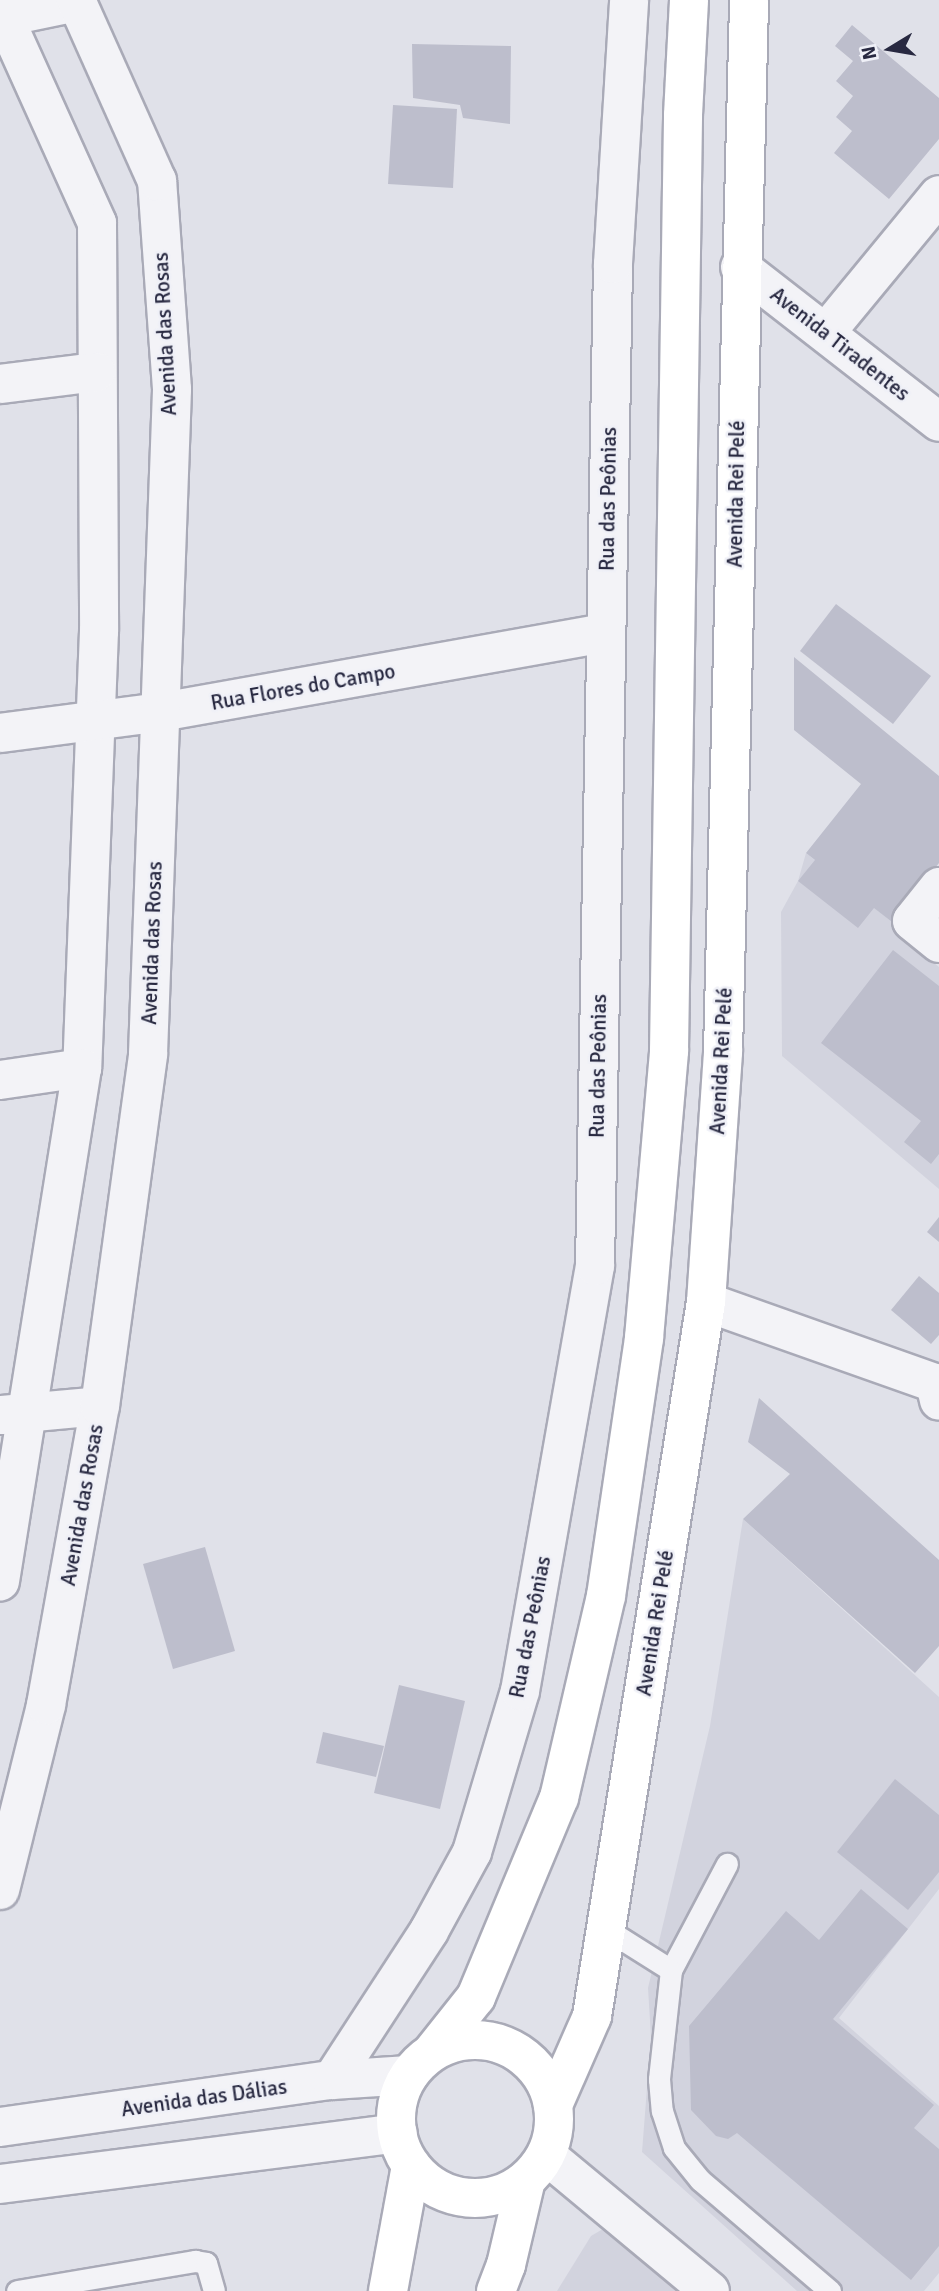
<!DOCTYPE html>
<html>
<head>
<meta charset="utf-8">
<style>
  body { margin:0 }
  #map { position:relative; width:939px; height:2291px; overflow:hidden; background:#e0e1e9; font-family:Signika,sans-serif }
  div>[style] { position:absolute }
  .built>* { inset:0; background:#d2d3de }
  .building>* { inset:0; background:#bdbecc }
  .roads { filter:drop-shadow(2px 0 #a9aab7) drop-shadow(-2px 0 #a9aab7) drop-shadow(0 2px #a9aab7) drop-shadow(0 -2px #a9aab7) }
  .service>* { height:21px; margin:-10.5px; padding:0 10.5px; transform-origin:10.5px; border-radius:10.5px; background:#f3f3f7 }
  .minor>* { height:38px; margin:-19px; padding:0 19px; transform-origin:19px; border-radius:19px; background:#f3f3f7 }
  .primary>* { height:38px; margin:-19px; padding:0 19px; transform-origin:19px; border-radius:19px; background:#fff }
  .primary>.ring { margin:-19px; padding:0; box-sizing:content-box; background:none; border:38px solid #fff; border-radius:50% }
  span { translate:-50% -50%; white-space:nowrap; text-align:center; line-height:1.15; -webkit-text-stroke:5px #eff0f7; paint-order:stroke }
  .street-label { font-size:21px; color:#282941 }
  .north { position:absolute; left:855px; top:14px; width:70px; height:70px; -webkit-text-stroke:5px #eff0f7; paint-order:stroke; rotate:259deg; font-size:19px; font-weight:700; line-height:28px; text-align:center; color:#282941 }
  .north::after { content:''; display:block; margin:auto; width:24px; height:32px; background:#282941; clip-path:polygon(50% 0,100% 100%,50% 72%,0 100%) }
</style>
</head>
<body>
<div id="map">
  <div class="built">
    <div style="clip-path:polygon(806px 853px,892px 922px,900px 936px,939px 967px,939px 1189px,782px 1056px,781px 912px,798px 881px)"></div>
    <div style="clip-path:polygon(743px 1519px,939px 1697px,939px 1889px,839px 2018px,939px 2106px,939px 2273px,924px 2291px,797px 2291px,642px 2152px,651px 2037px,648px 1988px,710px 1726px)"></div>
    <div style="clip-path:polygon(608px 2226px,677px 2291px,557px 2291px,591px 2236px)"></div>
  </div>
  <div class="building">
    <div style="clip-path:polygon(852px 25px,939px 98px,939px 139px,889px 199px,834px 153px,852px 131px,836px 117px,853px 96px,836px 81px,853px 61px,835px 46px)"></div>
    <div style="clip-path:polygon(412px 44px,511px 46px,510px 124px,463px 118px,460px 105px,413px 98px)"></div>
    <div style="clip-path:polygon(393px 105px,457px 109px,453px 188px,388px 184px)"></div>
    <div style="clip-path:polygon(836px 604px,931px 676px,893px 724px,800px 651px)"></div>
    <div style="clip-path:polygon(794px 657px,939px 776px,939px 863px,892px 922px,874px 908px,858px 928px,798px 881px,815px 860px,806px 853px,861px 784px,794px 730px)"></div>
    <div style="clip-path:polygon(893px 950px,939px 986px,939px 1154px,931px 1164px,904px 1142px,921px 1121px,821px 1043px)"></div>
    <div style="clip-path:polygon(939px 1217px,939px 1242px,927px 1232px)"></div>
    <div style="clip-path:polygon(919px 1276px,939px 1293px,939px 1335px,931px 1344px,891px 1310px)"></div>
    <div style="clip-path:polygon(759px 1398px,939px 1560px,939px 1646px,915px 1673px,743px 1519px,790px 1474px,748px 1442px)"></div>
    <div style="clip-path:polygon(205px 1547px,235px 1651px,173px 1669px,143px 1564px)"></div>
    <div style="clip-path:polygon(399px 1685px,465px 1701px,440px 1809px,374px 1793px)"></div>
    <div style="clip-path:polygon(323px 1732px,384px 1746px,376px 1777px,316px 1763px)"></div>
    <div style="clip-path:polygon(895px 1779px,939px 1815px,939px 1872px,908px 1910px,837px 1852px)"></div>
    <div style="clip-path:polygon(861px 1889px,908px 1929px,833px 2019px,934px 2105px,914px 2128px,939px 2149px,939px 2246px,911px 2280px,737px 2133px,728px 2139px,716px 2136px,691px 2110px,689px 2026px,786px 1911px,819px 1940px)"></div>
  </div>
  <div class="roads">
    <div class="service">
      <div style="left:606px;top:1929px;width:77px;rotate:32.2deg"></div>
      <div style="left:671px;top:1970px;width:120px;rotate:-62.2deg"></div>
      <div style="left:671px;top:1970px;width:110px;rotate:96.3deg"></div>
      <div style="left:659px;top:2079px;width:32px;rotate:85deg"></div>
      <div style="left:662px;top:2111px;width:39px;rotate:72deg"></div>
      <div style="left:674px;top:2148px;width:41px;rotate:50.9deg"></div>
      <div style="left:700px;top:2180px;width:171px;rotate:40.5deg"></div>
      <div style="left:17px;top:2291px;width:181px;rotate:-9.6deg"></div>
      <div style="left:195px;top:2261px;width:11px;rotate:10deg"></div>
      <div style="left:206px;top:2263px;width:29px;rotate:74deg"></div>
    </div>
    <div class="minor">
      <div style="left:0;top:8px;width:236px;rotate:65.7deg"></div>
      <div style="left:97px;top:223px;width:408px;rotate:89.7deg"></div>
      <div style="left:99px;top:631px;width:437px;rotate:92.2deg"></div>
      <div style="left:82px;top:1068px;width:520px;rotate:99.08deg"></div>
      <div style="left:0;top:18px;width:79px;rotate:-11.7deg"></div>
      <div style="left:740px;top:267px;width:252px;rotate:37.9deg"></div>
      <div style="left:827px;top:331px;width:176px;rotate:-50.5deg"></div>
      <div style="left:0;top:384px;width:97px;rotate:-7.1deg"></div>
      <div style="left:0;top:733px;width:162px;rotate:-7.4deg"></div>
      <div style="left:161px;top:712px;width:450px;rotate:-10.1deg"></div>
      <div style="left:939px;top:887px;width:43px;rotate:128.5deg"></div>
      <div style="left:912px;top:921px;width:35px;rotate:39deg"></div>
      <div style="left:0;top:1080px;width:83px;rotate:-8.3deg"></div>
      <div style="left:706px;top:1302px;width:243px;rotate:19.5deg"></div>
      <div style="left:935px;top:1383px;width:18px;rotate:77deg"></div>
      <div style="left:2px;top:1415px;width:98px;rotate:-5.2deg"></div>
      <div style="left:0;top:1890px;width:191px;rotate:-76deg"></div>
      <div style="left:46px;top:1705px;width:304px;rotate:-79.8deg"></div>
      <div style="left:100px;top:1406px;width:355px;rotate:-82.2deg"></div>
      <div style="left:148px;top:1054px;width:665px;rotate:-87.93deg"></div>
      <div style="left:172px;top:389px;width:209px;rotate:-94.1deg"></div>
      <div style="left:157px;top:181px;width:198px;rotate:-114.1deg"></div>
      <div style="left:332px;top:2080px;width:178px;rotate:-56.9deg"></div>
      <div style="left:429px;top:1931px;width:90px;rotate:-61.4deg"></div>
      <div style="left:472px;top:1852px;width:168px;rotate:-73.4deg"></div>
      <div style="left:520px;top:1691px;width:432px;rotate:-80deg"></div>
      <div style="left:595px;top:1266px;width:1002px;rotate:-88.97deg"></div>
      <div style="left:613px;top:264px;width:264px;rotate:-86.5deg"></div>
      <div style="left:0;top:2127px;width:335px;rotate:-8.1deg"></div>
      <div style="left:332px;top:2080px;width:77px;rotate:-3.7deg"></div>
      <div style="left:546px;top:2155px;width:213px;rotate:39.7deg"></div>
      <div style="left:0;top:2184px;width:401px;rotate:-7.3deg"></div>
    </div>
    <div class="primary">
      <div class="ring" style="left:396px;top:2040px;width:120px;height:120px"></div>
      <div style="left:433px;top:2051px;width:69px;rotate:-51.5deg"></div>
      <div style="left:476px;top:1997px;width:216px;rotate:-67.4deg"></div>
      <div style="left:559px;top:1798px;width:207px;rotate:-76.9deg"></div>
      <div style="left:606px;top:1596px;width:261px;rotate:-81.6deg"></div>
      <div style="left:644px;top:1338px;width:288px;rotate:-85deg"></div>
      <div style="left:669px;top:1051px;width:936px;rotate:-89.14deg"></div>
      <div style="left:683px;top:115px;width:115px;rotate:-87deg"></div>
      <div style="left:553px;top:2105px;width:97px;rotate:-66.3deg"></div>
      <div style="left:592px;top:2016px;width:723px;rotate:-80.93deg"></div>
      <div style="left:706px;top:1302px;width:251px;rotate:-86.1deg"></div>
      <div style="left:723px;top:1052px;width:1052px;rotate:-88.58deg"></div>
      <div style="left:388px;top:2291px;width:127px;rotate:-79.6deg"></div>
      <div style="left:496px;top:2291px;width:28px;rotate:-69deg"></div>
      <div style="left:506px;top:2265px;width:87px;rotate:-76.8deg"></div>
    </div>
  </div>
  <div class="street-label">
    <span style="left:165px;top:334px;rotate:-93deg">Avenida das Rosas</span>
    <span style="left:840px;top:344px;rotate:38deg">Avenida Tiradentes</span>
    <span style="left:736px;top:494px;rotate:-89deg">Avenida Rei Pelé</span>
    <span style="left:608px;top:499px;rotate:-89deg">Rua das Peônias</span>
    <span style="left:303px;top:687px;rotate:-10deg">Rua Flores do Campo</span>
    <span style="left:152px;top:943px;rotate:-88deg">Avenida das Rosas</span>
    <span style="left:721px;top:1061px;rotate:-87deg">Avenida Rei Pelé</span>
    <span style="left:598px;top:1066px;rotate:-89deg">Rua das Peônias</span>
    <span style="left:82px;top:1505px;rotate:-80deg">Avenida das Rosas</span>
    <span style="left:655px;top:1623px;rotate:-81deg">Avenida Rei Pelé</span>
    <span style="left:530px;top:1627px;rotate:-79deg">Rua das Peônias</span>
    <span style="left:204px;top:2098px;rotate:-8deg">Avenida das Dálias</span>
  </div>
  <div class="north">N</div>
</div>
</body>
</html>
